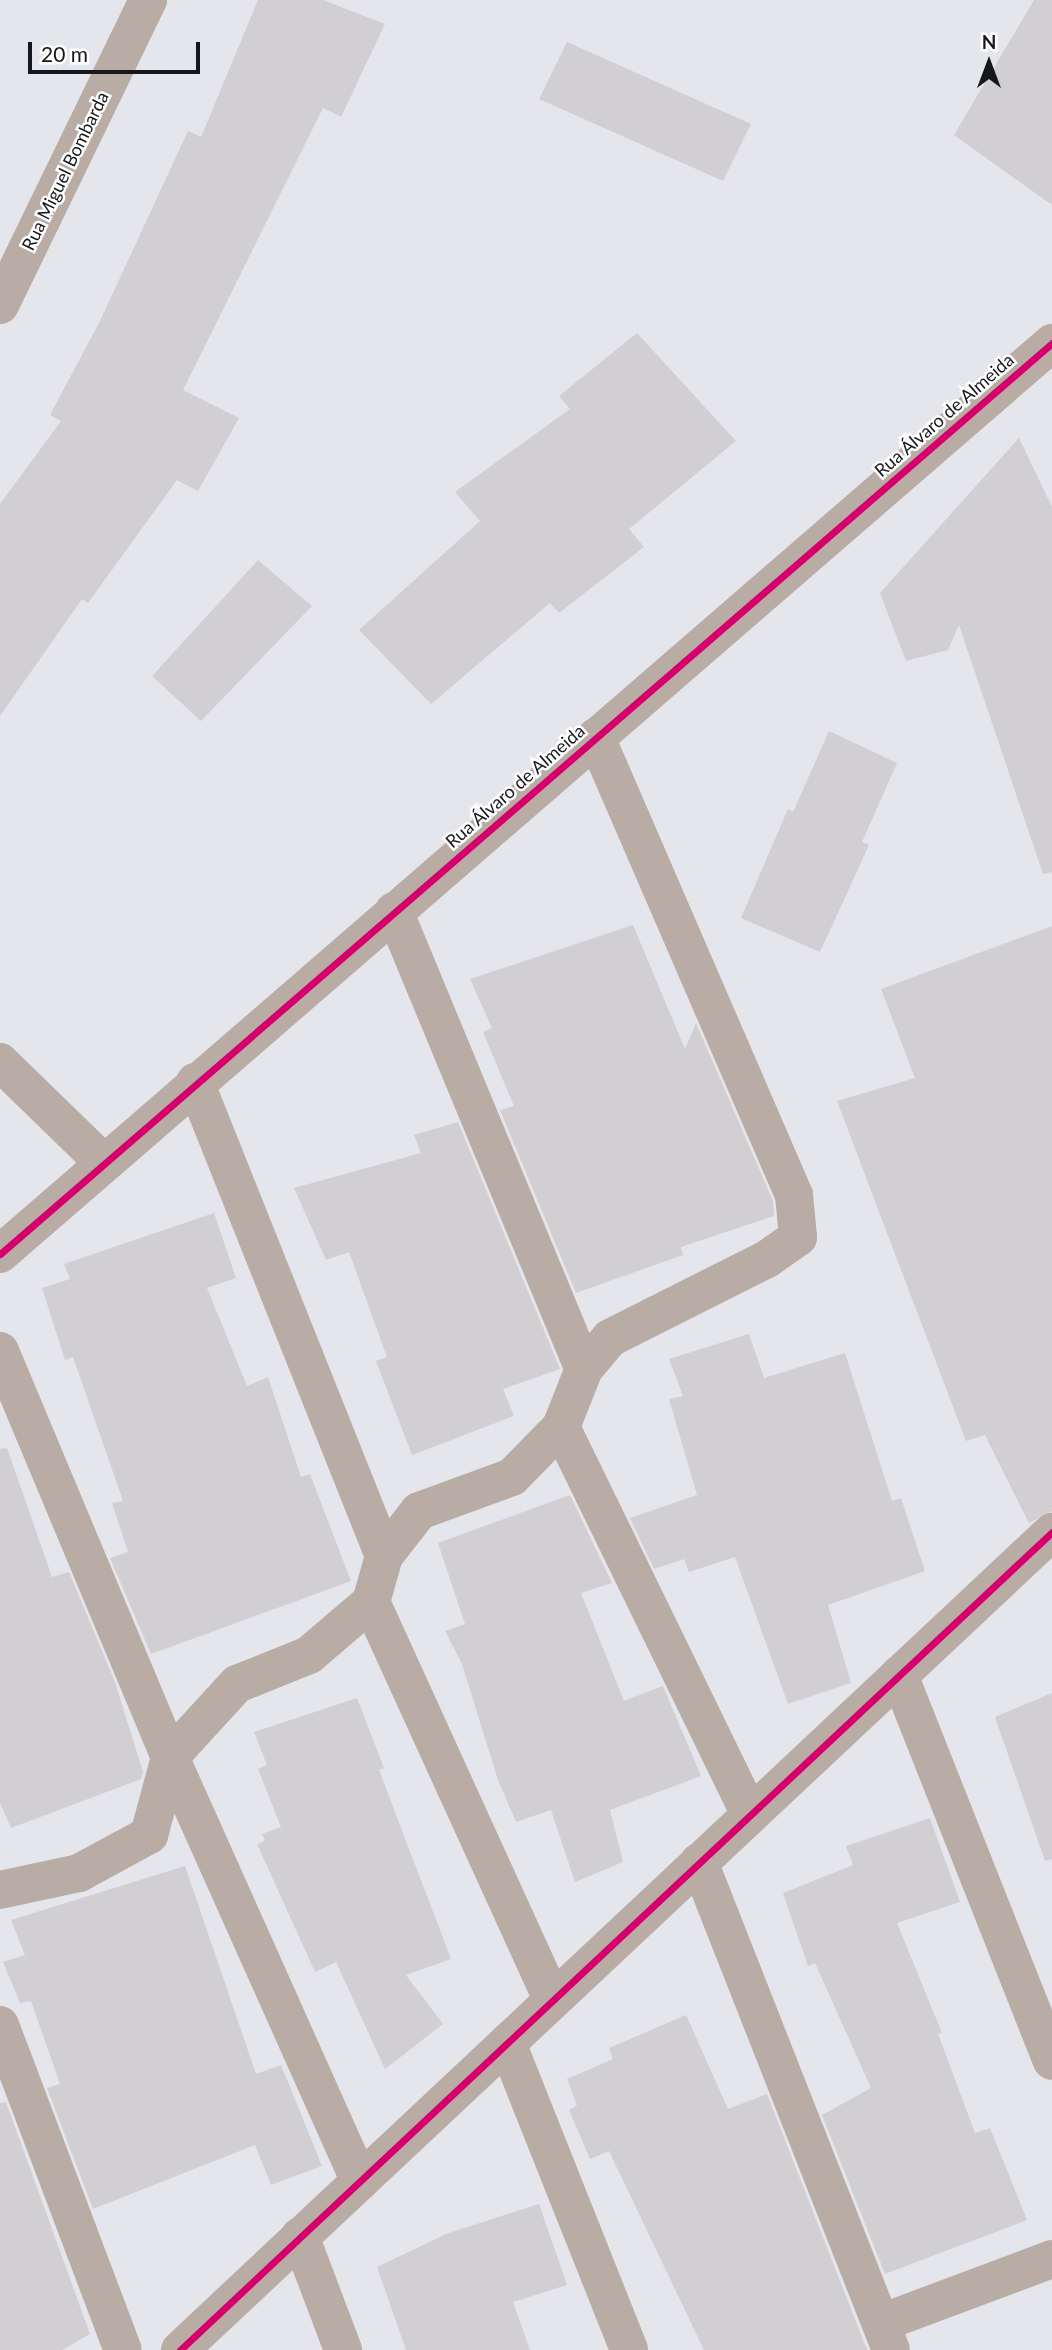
<!DOCTYPE html>
<html>
<head>
<meta charset="utf-8">
<style>
  body { margin:0 }
  #map { position:relative; width:1052px; height:2350px; overflow:hidden; background:#e4e6ec; font-family:Lato,sans-serif }
  div>[style] { position:absolute }
  .building>* { inset:0; background:#d1cfd1 }
  .minor>* { height:38px; margin:-19px; padding:0 19px; transform-origin:19px; border-radius:19px; background:#b9aca5 }
  .cycleway>* { height:7px; margin:-3.5px; padding:0 3.5px; transform-origin:3.5px; border-radius:3.5px; background:#d6006c }
  span { translate:-50% -50%; white-space:nowrap; text-align:center; line-height:1.15; -webkit-text-stroke:5px #fff; paint-order:stroke }
  .street-label { font-size:18px; color:#15171b }
  .north { position:absolute; left:954px; top:28px; width:70px; height:70px; -webkit-text-stroke:5px #fff; paint-order:stroke; rotate:0deg; font-size:19px; font-weight:700; line-height:28px; text-align:center; color:#15171b }
  .north::after { content:''; display:block; margin:auto; width:24px; height:32px; background:#15171b; clip-path:polygon(50% 0,100% 100%,50% 72%,0 100%) }
  .scale { position:absolute; left:28px; top:42px; width:172px; height:32px; box-sizing:border-box; border:4px solid #15171b; border-top:0; padding-left:9px; font-size:21px; line-height:24px; white-space:nowrap; color:#15171b; -webkit-text-stroke:5px #fff; paint-order:stroke }
</style>
</head>
<body>
<div id="map">
  <div class="building">
    <div style="clip-path:polygon(258px 0,323px 0,385px 24px,341px 117px,323px 108px,183px 390px,239px 418px,198px 491px,177px 480px,88px 603px,82px 599px,0 716px,0 504px,61px 421px,50px 415px,99px 323px,188px 131px,201px 137px)"></div>
    <div style="clip-path:polygon(1034px 0,1052px 0,1052px 205px,954px 135px)"></div>
    <div style="clip-path:polygon(567px 42px,751px 124px,723px 181px,539px 99px)"></div>
    <div style="clip-path:polygon(637px 333px,736px 441px,629px 529px,644px 547px,559px 613px,550px 603px,431px 704px,359px 630px,480px 521px,455px 492px,570px 409px,559px 396px)"></div>
    <div style="clip-path:polygon(1019px 438px,1052px 507px,1052px 872px,1043px 874px,959px 625px,948px 650px,906px 661px,880px 593px)"></div>
    <div style="clip-path:polygon(258px 560px,312px 606px,201px 721px,152px 676px)"></div>
    <div style="clip-path:polygon(829px 731px,897px 763px,862px 842px,869px 845px,820px 952px,741px 918px,788px 809px,793px 812px)"></div>
    <div style="clip-path:polygon(633px 925px,685px 1049px,696px 1023px,773px 1201px,774px 1216px,681px 1247px,683px 1255px,576px 1293px,500px 1110px,514px 1106px,483px 1032px,492px 1028px,470px 979px)"></div>
    <div style="clip-path:polygon(1052px 926px,1052px 1511px,1029px 1523px,985px 1435px,966px 1441px,837px 1101px,915px 1078px,881px 989px)"></div>
    <div style="clip-path:polygon(458px 1122px,560px 1369px,503px 1389px,514px 1416px,412px 1455px,376px 1361px,387px 1357px,349px 1252px,326px 1260px,294px 1188px,421px 1153px,414px 1135px)"></div>
    <div style="clip-path:polygon(214px 1213px,236px 1278px,207px 1288px,247px 1386px,268px 1377px,301px 1477px,310px 1474px,351px 1581px,151px 1654px,110px 1558px,128px 1552px,112px 1503px,123px 1501px,73px 1357px,65px 1360px,42px 1288px,70px 1279px,64px 1264px)"></div>
    <div style="clip-path:polygon(749px 1334px,764px 1378px,845px 1353px,892px 1501px,901px 1498px,925px 1571px,828px 1605px,851px 1683px,788px 1704px,735px 1557px,689px 1572px,684px 1559px,654px 1569px,630px 1518px,697px 1495px,669px 1399px,683px 1396px,669px 1359px)"></div>
    <div style="clip-path:polygon(7px 1448px,52px 1577px,69px 1572px,115px 1682px,143px 1772px,141px 1779px,11px 1828px,0 1803px,0 1449px)"></div>
    <div style="clip-path:polygon(570px 1495px,612px 1583px,581px 1593px,624px 1701px,663px 1686px,701px 1776px,610px 1810px,623px 1862px,575px 1882px,551px 1810px,516px 1822px,498px 1780px,462px 1664px,445px 1631px,465px 1624px,438px 1543px)"></div>
    <div style="clip-path:polygon(1052px 1693px,1052px 1859px,1045px 1861px,995px 1717px)"></div>
    <div style="clip-path:polygon(357px 1698px,384px 1768px,379px 1770px,451px 1959px,406px 1975px,443px 2024px,385px 2069px,336px 1962px,315px 1972px,257px 1844px,265px 1841px,262px 1834px,281px 1827px,258px 1769px,267px 1765px,254px 1732px)"></div>
    <div style="clip-path:polygon(930px 1818px,960px 1902px,897px 1923px,942px 2033px,938px 2034px,975px 2133px,990px 2128px,1027px 2220px,885px 2274px,822px 2115px,871px 2088px,815px 1963px,808px 1966px,783px 1893px,853px 1865px,846px 1846px)"></div>
    <div style="clip-path:polygon(185px 1866px,256px 2074px,281px 2065px,322px 2166px,271px 2185px,255px 2145px,93px 2209px,47px 2088px,60px 2084px,31px 2001px,20px 2003px,3px 1962px,25px 1955px,11px 1920px)"></div>
    <div style="clip-path:polygon(686px 2015px,728px 2109px,767px 2094px,867px 2350px,704px 2350px,609px 2151px,590px 2159px,569px 2110px,577px 2105px,567px 2079px,613px 2059px,609px 2048px)"></div>
    <div style="clip-path:polygon(6px 2102px,90px 2334px,62px 2350px,0 2350px,0 2103px)"></div>
    <div style="clip-path:polygon(539px 2204px,567px 2285px,513px 2302px,530px 2350px,406px 2350px,377px 2267px,446px 2234px)"></div>
  </div>
  <div class="minor">
    <div style="left:0;top:305px;width:339px;rotate:-64.1deg"></div>
    <div style="left:394px;top:911px;width:496px;rotate:67.5deg"></div>
    <div style="left:0;top:1062px;width:144px;rotate:44.2deg"></div>
    <div style="left:195px;top:1082px;width:510px;rotate:68.26deg"></div>
    <div style="left:0;top:1254px;width:1392px;rotate:-40.89deg"></div>
    <div style="left:0;top:1351px;width:440px;rotate:67.3deg"></div>
    <div style="left:170px;top:1757px;width:465px;rotate:65.9deg"></div>
    <div style="left:561px;top:1427px;width:429px;rotate:64deg"></div>
    <div style="left:371px;top:1602px;width:437px;rotate:65.5deg"></div>
    <div style="left:899px;top:1675px;width:415px;rotate:68.4deg"></div>
    <div style="left:699px;top:1862px;width:524px;rotate:68.52deg"></div>
    <div style="left:0;top:1890px;width:81px;rotate:-12.1deg"></div>
    <div style="left:79px;top:1873px;width:80px;rotate:-28.5deg"></div>
    <div style="left:149px;top:1835px;width:81px;rotate:-74.9deg"></div>
    <div style="left:170px;top:1757px;width:99px;rotate:-47.5deg"></div>
    <div style="left:237px;top:1684px;width:78px;rotate:-21.9deg"></div>
    <div style="left:309px;top:1655px;width:82px;rotate:-40.5deg"></div>
    <div style="left:371px;top:1602px;width:48px;rotate:-74.2deg"></div>
    <div style="left:384px;top:1556px;width:57px;rotate:-52.1deg"></div>
    <div style="left:419px;top:1511px;width:99px;rotate:-20.1deg"></div>
    <div style="left:512px;top:1477px;width:70px;rotate:-45.6deg"></div>
    <div style="left:561px;top:1427px;width:62px;rotate:-68.4deg"></div>
    <div style="left:584px;top:1369px;width:40px;rotate:-50deg"></div>
    <div style="left:610px;top:1338px;width:176px;rotate:-26.7deg"></div>
    <div style="left:767px;top:1259px;width:38px;rotate:-35deg"></div>
    <div style="left:798px;top:1237px;width:42px;rotate:-95.4deg"></div>
    <div style="left:794px;top:1195px;width:499px;rotate:-113.4deg"></div>
    <div style="left:0;top:2025px;width:347px;rotate:69.3deg"></div>
    <div style="left:507px;top:2043px;width:330px;rotate:68.3deg"></div>
    <div style="left:300px;top:2236px;width:122px;rotate:69.3deg"></div>
    <div style="left:881px;top:2323px;width:183px;rotate:-20.5deg"></div>
    <div style="left:180px;top:2350px;width:1196px;rotate:-43.17deg"></div>
  </div>
  <div class="cycleway">
    <div style="left:0;top:1254px;width:1392px;rotate:-40.89deg"></div>
    <div style="left:180px;top:2350px;width:1196px;rotate:-43.17deg"></div>
  </div>
  <div class="street-label">
    <span style="left:65px;top:171px;rotate:-64deg">Rua Miguel Bombarda</span>
    <span style="left:944px;top:415px;rotate:-41deg">Rua Álvaro de Almeida</span>
    <span style="left:515px;top:786px;rotate:-41deg">Rua Álvaro de Almeida</span>
  </div>
  <div class="north">N</div>
  <div class="scale">20 m</div>
</div>
</body>
</html>
